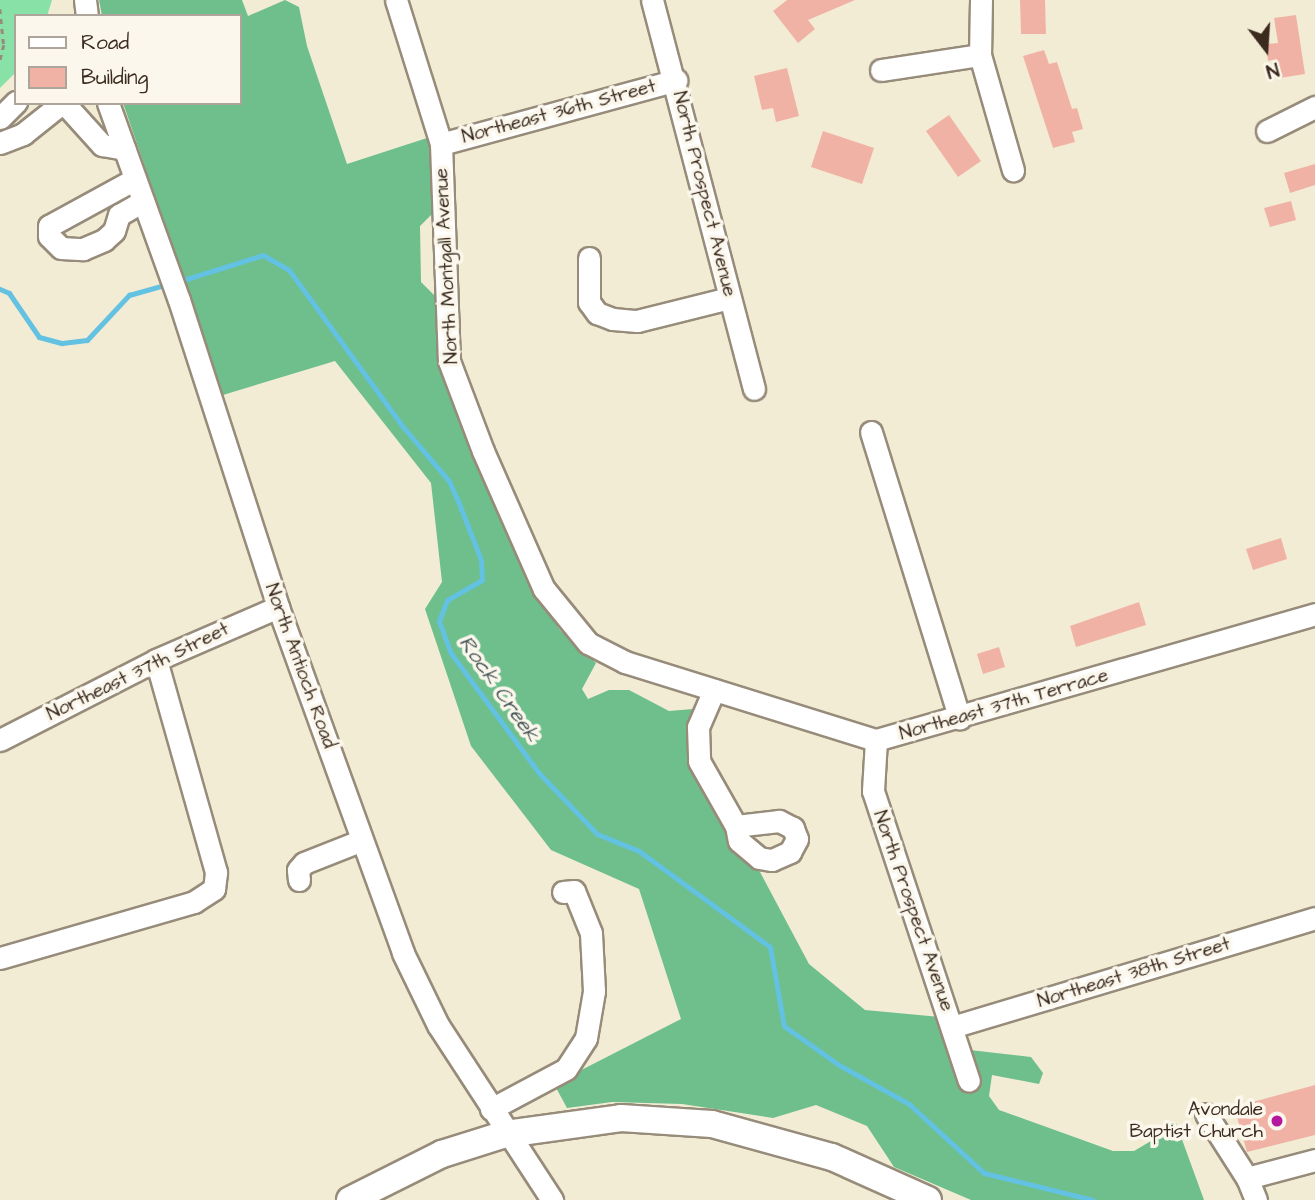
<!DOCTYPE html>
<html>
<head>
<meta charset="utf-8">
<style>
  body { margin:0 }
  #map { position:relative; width:1315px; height:1200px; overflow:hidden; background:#f3ecd5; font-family:"Architects Daughter",sans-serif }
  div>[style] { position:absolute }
  .green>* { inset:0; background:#88e1a7 }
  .forest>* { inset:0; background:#6ebf8c }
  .stream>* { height:5px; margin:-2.5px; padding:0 2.5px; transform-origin:2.5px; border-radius:2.5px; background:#63c1e1 }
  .building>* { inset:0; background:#f1b2a6 }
  .path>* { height:2.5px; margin-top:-1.25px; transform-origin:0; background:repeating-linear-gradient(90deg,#978b7a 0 5px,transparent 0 10px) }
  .roads { filter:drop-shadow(2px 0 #978b7a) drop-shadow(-2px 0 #978b7a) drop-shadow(0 2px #978b7a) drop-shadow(0 -2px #978b7a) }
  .minor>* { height:21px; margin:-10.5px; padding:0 10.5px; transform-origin:10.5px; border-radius:10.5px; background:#fff }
  .major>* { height:26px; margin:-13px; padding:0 13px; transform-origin:13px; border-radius:13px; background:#fff }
  .dots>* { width:19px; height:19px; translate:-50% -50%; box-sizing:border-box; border:4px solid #fbf7ec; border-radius:50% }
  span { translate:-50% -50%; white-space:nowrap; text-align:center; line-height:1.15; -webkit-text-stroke:7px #fbf7ec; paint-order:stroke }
  .street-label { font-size:19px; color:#3b2a1e }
  .poi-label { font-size:19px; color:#3b2a1e }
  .right { translate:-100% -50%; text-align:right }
  .water-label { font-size:21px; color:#475758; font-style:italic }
  .legend { position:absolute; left:14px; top:14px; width:228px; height:91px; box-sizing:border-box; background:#fbf7ec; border:2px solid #aea59a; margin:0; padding:9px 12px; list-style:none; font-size:21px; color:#3b2a1e }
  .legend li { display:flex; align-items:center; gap:14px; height:35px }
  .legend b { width:35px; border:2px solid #aea59a }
  .north { position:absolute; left:1231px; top:14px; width:70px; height:70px; -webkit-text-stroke:5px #fbf7ec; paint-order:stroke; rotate:163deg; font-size:19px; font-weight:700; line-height:28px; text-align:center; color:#3b2a1e }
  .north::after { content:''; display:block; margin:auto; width:24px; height:32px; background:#3b2a1e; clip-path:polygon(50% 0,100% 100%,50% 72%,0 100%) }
</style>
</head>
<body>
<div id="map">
  <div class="green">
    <div style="clip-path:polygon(0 0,52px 0,47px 16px,16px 16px,16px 72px,0 88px)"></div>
  </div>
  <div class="forest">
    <div style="clip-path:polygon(99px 0,242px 0,248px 16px,285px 0,299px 7px,307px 46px,347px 164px,430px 137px,435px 155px,434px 212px,420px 226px,421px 282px,437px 298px,537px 594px,560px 630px,596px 663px,582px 689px,588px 699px,609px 690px,629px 690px,669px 711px,693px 709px,690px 750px,699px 780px,725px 829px,760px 872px,809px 964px,865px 1010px,940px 1017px,952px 1048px,1031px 1057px,1043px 1073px,1039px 1084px,992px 1075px,989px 1096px,999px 1110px,1113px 1151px,1134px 1151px,1151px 1141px,1157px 1127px,1176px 1123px,1204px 1200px,971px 1200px,894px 1167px,867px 1126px,816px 1105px,773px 1118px,682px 1104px,612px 1102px,567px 1108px,554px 1084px,681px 1019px,639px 889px,551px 850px,471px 746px,425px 609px,442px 582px,431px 483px,335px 361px,223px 395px,123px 103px,240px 103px,240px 16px,102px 16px)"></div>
  </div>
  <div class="stream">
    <div style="left:177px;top:282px;width:90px;rotate:-17.4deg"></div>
    <div style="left:263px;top:255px;width:30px;rotate:30deg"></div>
    <div style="left:289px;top:270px;width:195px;rotate:54deg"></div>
    <div style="left:404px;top:428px;width:70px;rotate:49.7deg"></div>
    <div style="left:449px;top:481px;width:22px;rotate:66deg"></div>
    <div style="left:458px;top:501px;width:63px;rotate:68.7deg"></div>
    <div style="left:481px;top:560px;width:20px;rotate:87deg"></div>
    <div style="left:482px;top:580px;width:40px;rotate:150.3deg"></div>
    <div style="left:447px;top:600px;width:22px;rotate:111deg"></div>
    <div style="left:439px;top:621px;width:33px;rotate:70deg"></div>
    <div style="left:450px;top:652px;width:150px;rotate:53.7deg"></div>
    <div style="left:539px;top:773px;width:84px;rotate:46.4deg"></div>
    <div style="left:597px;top:834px;width:45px;rotate:22deg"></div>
    <div style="left:639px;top:851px;width:162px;rotate:36.2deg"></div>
    <div style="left:770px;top:947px;width:80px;rotate:80deg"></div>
    <div style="left:784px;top:1026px;width:67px;rotate:35.3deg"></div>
    <div style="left:839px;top:1065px;width:80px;rotate:29.1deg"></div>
    <div style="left:909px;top:1104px;width:102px;rotate:42.6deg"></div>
    <div style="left:984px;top:1173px;width:112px;rotate:13.9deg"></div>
    <div style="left:0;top:289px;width:10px;rotate:24deg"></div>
    <div style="left:9px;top:293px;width:53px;rotate:55.7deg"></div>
    <div style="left:39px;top:337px;width:24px;rotate:15deg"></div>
    <div style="left:62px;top:343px;width:25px;rotate:-7deg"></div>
    <div style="left:87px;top:340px;width:62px;rotate:-47deg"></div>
    <div style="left:129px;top:295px;width:41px;rotate:-15.8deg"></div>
  </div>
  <div class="building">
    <div style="clip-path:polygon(787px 0,855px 0,808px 20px,815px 29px,798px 43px,773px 11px)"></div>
    <div style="clip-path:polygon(1020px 0,1045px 0,1046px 34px,1021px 34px)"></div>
    <div style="clip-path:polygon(1296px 15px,1305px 74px,1280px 78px,1277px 59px,1268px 61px,1266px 44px,1278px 43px,1274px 18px)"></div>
    <div style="clip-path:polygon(1044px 50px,1049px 64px,1057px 62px,1072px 109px,1077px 108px,1083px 129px,1072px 132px,1075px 142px,1053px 148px,1023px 56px)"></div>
    <div style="clip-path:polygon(787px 68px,799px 116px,776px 122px,773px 108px,762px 110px,754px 76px)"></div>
    <div style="clip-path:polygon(949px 115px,981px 161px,958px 177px,926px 131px)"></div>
    <div style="clip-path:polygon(823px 131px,874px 148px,862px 184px,811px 167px)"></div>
    <div style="clip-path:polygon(1315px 164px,1315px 185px,1290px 193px,1284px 173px)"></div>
    <div style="clip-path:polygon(1291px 201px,1296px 220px,1270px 227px,1264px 208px)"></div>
    <div style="clip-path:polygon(1281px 538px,1287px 559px,1253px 570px,1246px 549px)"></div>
    <div style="clip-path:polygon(1139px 602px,1146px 625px,1076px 647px,1070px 626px)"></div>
    <div style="clip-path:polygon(999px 647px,1005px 667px,983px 674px,977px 654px)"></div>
    <div style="clip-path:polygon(1315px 1085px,1315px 1135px,1247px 1152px,1234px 1107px)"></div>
  </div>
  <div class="path">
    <div style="left:0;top:9px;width:36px;rotate:84deg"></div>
    <div style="left:4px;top:45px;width:16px;rotate:104deg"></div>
  </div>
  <div class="roads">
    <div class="minor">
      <div style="left:85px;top:0;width:16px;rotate:83deg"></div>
      <div style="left:396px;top:0;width:151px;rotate:72.6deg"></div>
      <div style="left:441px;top:144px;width:217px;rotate:87.9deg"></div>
      <div style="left:449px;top:361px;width:96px;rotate:69.3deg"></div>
      <div style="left:483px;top:451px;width:151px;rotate:66.2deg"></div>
      <div style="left:544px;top:589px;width:70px;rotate:50.8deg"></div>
      <div style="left:588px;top:643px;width:42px;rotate:27.2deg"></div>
      <div style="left:625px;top:662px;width:263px;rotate:17.3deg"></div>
      <div style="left:876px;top:740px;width:457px;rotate:-16deg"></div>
      <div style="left:652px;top:0;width:402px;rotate:75.3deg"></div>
      <div style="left:981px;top:0;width:55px;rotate:91deg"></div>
      <div style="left:980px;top:55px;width:120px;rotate:74deg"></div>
      <div style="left:881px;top:70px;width:100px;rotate:-8.6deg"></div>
      <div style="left:64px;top:103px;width:57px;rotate:47.9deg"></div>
      <div style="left:102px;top:145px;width:23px;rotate:10deg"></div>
      <div style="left:108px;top:103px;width:209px;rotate:70.2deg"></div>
      <div style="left:179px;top:300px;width:323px;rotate:72.1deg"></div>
      <div style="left:278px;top:607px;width:368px;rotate:70.1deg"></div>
      <div style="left:403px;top:953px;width:80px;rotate:64.1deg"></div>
      <div style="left:438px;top:1025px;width:209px;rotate:56.9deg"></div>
      <div style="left:0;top:118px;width:23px;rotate:-45deg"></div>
      <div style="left:1267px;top:131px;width:54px;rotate:-26.6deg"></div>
      <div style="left:0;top:143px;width:25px;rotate:-21deg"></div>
      <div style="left:23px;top:134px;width:50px;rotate:-38.5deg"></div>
      <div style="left:441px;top:144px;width:244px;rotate:-15.2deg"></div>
      <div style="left:135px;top:179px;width:98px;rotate:151.3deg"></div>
      <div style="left:49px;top:226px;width:10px;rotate:90deg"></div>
      <div style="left:49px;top:236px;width:17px;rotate:45deg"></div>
      <div style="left:61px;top:248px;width:22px;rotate:3deg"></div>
      <div style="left:83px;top:249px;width:23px;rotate:-23deg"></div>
      <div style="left:104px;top:240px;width:13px;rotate:-42deg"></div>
      <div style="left:114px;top:231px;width:17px;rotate:-73deg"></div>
      <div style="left:119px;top:215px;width:28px;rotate:-30deg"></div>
      <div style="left:589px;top:258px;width:44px;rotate:90deg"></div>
      <div style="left:589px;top:302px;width:14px;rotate:54deg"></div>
      <div style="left:597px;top:313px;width:17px;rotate:21deg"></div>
      <div style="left:613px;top:319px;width:24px;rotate:5deg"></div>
      <div style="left:637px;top:321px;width:95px;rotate:-14deg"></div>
      <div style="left:871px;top:432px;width:300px;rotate:72.8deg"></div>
      <div style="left:714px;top:690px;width:40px;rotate:113.4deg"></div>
      <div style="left:698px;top:727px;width:34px;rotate:88deg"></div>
      <div style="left:699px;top:761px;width:75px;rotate:60.4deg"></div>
      <div style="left:736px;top:826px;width:15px;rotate:79deg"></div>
      <div style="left:739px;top:841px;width:26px;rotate:40deg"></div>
      <div style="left:759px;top:858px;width:13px;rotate:9deg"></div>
      <div style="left:772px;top:860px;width:20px;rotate:-24deg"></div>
      <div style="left:790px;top:852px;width:15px;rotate:-62deg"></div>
      <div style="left:797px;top:839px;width:12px;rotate:-110deg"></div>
      <div style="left:793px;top:828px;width:16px;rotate:-153deg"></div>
      <div style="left:779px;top:821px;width:43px;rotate:173.4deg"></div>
      <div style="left:0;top:740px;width:175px;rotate:-27.1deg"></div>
      <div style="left:156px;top:660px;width:133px;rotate:-23.5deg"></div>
      <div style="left:876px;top:740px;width:51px;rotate:93.4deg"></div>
      <div style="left:873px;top:791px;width:305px;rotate:71.7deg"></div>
      <div style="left:299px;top:880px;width:10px;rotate:-96deg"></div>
      <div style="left:298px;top:870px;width:9px;rotate:-49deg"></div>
      <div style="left:304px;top:863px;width:62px;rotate:-21.6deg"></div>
      <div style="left:0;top:958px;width:202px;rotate:-16.1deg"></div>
      <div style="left:194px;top:902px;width:24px;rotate:-33deg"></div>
      <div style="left:214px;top:889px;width:17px;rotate:-83deg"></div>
      <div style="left:216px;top:872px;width:220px;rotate:-105.8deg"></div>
      <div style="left:952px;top:1027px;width:379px;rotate:-16.7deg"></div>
      <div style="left:491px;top:1109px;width:85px;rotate:-28.1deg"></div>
      <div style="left:566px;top:1069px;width:37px;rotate:-57deg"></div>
      <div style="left:586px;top:1038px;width:48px;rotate:-80.3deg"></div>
      <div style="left:594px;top:991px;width:58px;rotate:-93deg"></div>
      <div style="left:591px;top:933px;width:45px;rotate:-112deg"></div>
      <div style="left:574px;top:891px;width:11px;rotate:175deg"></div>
      <div style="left:1206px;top:1114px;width:76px;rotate:57.4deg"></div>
      <div style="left:1256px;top:1200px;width:24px;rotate:-112deg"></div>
      <div style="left:1247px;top:1178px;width:70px;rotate:-14.8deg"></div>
    </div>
    <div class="major">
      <div style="left:350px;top:1200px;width:103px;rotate:-26.6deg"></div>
      <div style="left:442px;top:1154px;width:67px;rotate:-17.4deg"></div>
      <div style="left:506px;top:1134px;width:116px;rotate:-7.9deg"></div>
      <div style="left:621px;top:1118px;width:91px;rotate:3.8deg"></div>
      <div style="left:712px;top:1124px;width:124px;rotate:15.4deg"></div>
      <div style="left:832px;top:1157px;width:105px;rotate:24.1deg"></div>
    </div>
  </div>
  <div class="dots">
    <div style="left:1277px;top:1121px;background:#b5179e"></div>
  </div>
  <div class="street-label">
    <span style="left:559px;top:112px;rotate:-15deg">Northeast 36th Street</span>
    <span style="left:704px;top:194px;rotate:76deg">North Prospect Avenue</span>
    <span style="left:447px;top:266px;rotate:-93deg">North Montgall Avenue</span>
    <span style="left:300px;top:666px;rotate:70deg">North Antioch Road</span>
    <span style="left:138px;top:672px;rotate:-26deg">Northeast 37th Street</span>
    <span style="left:1004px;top:705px;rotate:-16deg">Northeast 37th Terrace</span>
    <span style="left:913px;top:911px;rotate:71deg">North Prospect Avenue</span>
    <span style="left:1134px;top:973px;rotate:-17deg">Northeast 38th Street</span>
  </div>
  <div class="poi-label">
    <span class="right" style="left:1263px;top:1121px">Avondale<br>Baptist Church</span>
  </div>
  <div class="water-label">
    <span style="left:499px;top:689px;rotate:55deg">Rock Creek</span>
  </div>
  <ul class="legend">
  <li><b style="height:9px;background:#fff"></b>Road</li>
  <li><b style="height:19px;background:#f1b2a6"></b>Building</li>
  </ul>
  <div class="north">N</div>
</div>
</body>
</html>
